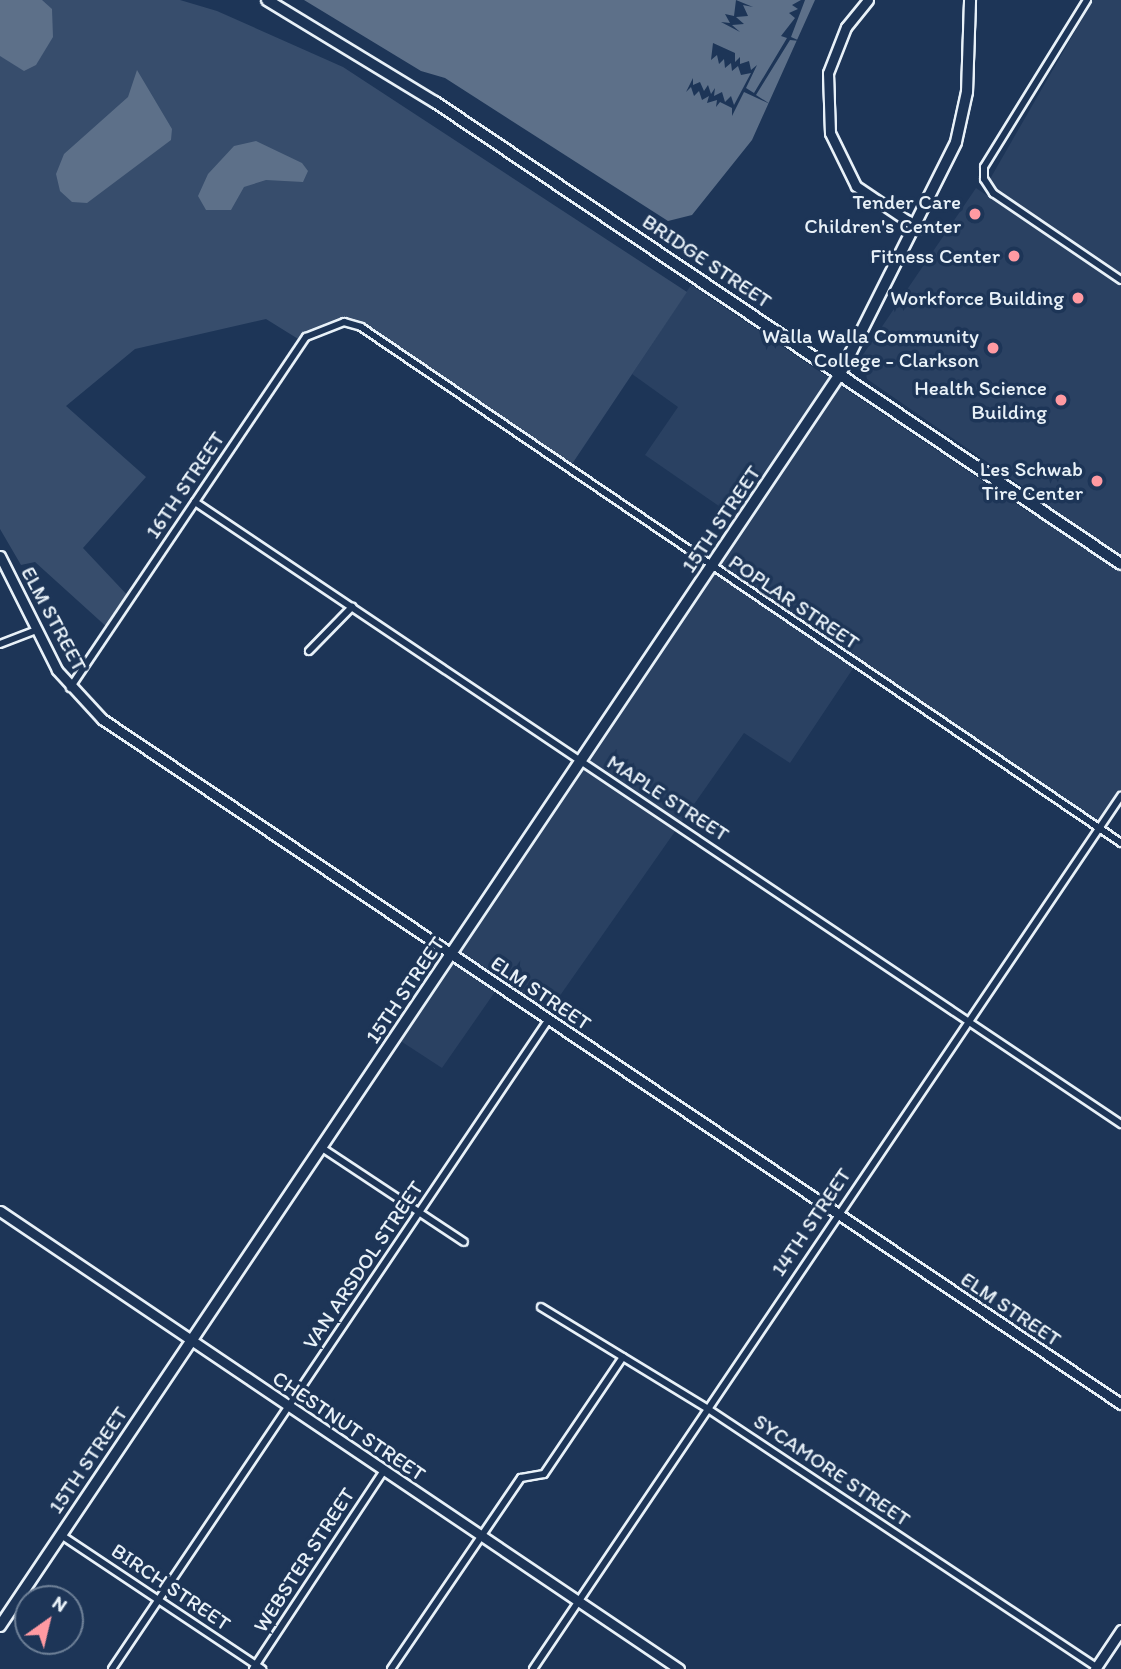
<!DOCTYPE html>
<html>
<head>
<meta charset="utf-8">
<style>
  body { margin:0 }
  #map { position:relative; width:1121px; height:1669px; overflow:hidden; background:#1d3557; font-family:Itim,sans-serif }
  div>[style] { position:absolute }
  .built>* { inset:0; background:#2a4162 }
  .green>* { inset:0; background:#374d6c }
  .water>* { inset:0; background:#5d7089 }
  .pier>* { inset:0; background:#1d3557 }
  .roads { filter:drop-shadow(2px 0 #e8f1f8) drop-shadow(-2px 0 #e8f1f8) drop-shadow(0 2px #e8f1f8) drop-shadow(0 -2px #e8f1f8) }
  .street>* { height:6px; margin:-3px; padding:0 3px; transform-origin:3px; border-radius:3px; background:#1d3557 }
  .secondary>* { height:9px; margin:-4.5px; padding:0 4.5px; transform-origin:4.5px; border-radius:4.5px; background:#1d3557 }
  .primary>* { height:10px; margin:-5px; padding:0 5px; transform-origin:5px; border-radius:5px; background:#1d3557 }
  .highway>* { height:10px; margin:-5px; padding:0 5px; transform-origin:5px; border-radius:5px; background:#1d3557 }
  .dots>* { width:19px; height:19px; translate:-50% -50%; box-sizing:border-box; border:4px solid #1d3557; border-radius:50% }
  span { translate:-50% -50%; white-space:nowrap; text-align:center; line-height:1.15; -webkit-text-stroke:7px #1d3557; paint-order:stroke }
  .poi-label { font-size:21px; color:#e8f1f8 }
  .right { translate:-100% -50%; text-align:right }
  .street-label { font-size:21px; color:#e8f1f8 }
  .north { position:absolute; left:14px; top:1585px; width:70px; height:70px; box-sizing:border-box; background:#1d3557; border:2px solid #6e8097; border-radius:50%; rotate:34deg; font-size:19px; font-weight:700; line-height:28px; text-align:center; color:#e8f1f8 }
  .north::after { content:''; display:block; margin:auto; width:24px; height:32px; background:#ff9aa2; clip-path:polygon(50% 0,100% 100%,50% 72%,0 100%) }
</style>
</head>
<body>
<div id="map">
  <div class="built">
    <div style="clip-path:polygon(1093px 0,1121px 0,1121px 795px,1099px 828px,856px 664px,790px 763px,744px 733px,545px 1017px,499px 986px,442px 1068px,396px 1038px,742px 522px,645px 455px,678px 407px,632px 374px,691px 285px,1030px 513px,1039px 498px,867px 379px,862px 356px,976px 188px,1088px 264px,1092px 256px,990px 186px,990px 179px)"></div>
  </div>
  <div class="green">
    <div style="clip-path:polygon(0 0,180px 0,217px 11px,343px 67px,687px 292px,568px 470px,361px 327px,321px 326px,303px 342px,266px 319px,135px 349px,66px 406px,146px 477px,83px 548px,130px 598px,109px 629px,35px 562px,21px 565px,0 529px)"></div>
  </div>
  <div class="water">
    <div style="clip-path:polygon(0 0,42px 0,52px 9px,53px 37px,36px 65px,24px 71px,0 56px)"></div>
    <div style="clip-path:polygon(304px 0,815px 0,752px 140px,692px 215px,668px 221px,445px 78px,421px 71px)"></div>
    <div style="clip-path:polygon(137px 70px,172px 129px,171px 140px,87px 203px,72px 202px,60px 191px,56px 174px,64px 154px,128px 97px)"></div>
    <div style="clip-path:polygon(256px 141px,302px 163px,308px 171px,303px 182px,266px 180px,244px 187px,231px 210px,206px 210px,198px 196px,208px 174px,234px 146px)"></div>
  </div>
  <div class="pier">
    <div style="clip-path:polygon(736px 0,753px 7px,743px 5px,748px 16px,736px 17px,744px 24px,732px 25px,740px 32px,721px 22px,730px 23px,725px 14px,734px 16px)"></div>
    <div style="clip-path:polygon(801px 0,805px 0,791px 37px,800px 41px,790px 40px,756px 95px,770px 104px,744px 92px,732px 116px,732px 108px,720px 102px,716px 107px,717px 100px,707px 103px,709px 96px,702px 100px,699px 91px,694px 96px,691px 87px,686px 92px,693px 78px,693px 85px,700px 82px,704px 91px,708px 85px,711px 94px,715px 88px,714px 96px,722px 92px,725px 102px,731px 96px,734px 105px,751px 73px,741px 75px,738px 66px,732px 71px,731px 63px,725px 68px,724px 59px,719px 64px,717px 55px,711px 60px,713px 43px,735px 53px,735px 62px,740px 57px,740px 64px,749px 61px,751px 70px,757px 65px,746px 88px,754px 93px,787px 38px,781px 36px,795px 18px,789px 13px,798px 9px,792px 5px)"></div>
  </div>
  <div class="roads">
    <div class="street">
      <div style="left:1087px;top:0;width:196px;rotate:121.7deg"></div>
      <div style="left:984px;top:167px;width:12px;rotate:90deg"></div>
      <div style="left:984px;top:179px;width:17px;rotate:57deg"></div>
      <div style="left:993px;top:193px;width:155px;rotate:34.2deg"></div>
      <div style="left:195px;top:502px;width:1116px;rotate:33.89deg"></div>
      <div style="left:0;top:644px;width:39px;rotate:-21deg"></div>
      <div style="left:309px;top:651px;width:62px;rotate:-45.7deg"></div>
      <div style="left:70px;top:688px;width:423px;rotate:-56.1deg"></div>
      <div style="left:306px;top:337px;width:41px;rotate:-21.5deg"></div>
      <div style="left:344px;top:322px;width:18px;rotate:16deg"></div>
      <div style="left:361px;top:327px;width:919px;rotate:34.17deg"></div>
      <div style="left:322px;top:1148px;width:170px;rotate:33.5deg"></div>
      <div style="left:541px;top:1307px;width:196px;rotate:31.4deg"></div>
      <div style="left:708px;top:1409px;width:468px;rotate:33.6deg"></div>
      <div style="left:61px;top:1535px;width:242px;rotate:33.7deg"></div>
      <div style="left:112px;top:1669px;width:783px;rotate:-56.09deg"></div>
      <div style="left:253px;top:1669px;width:238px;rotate:-56.6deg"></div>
      <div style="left:391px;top:1669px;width:231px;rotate:-55.8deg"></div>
      <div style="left:521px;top:1478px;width:23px;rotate:-10deg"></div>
      <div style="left:544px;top:1474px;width:141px;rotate:-56deg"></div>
      <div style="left:533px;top:1669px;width:1053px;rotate:-56.04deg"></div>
    </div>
    <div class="secondary">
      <div style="left:868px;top:0;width:35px;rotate:129deg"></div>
      <div style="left:846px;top:27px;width:49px;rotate:111.4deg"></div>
      <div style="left:828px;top:73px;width:60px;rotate:88.1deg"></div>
      <div style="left:830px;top:133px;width:59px;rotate:63.9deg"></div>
      <div style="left:856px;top:186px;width:75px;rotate:34.1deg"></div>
      <div style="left:0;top:556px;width:127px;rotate:63.4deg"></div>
      <div style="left:57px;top:670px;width:67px;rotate:47.4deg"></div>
      <div style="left:102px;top:719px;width:1228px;rotate:33.91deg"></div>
      <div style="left:0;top:1211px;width:819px;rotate:34deg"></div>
      <div style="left:1095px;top:1669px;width:47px;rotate:-56.3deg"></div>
    </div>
    <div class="primary">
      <div style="left:0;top:1626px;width:1508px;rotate:-56.14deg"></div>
      <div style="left:840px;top:374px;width:259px;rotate:-63.4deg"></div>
      <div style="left:956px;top:142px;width:51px;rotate:-77.6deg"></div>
      <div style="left:967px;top:92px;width:92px;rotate:-88.1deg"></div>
    </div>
    <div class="highway">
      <div style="left:267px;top:0;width:197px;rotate:31.3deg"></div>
      <div style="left:435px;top:102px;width:827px;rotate:33.96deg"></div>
    </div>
  </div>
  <div class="dots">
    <div style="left:975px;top:214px;background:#ff9aa2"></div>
    <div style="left:1014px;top:256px;background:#ff9aa2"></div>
    <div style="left:1078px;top:298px;background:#ff9aa2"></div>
    <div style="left:993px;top:348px;background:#ff9aa2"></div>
    <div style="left:1061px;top:400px;background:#ff9aa2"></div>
    <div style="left:1097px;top:481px;background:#ff9aa2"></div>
  </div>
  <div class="poi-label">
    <span class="right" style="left:961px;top:214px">Tender Care<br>Children's Center</span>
    <span class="right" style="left:1000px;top:256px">Fitness Center</span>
    <span class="right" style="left:1064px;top:298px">Workforce Building</span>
    <span class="right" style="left:979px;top:348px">Walla Walla Community<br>College - Clarkson</span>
    <span class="right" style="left:1047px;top:400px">Health Science<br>Building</span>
    <span class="right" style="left:1083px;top:481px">Les Schwab<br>Tire Center</span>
  </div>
  <div class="street-label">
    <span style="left:707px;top:261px;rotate:34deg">BRIDGE STREET</span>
    <span style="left:185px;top:485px;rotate:-56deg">16TH STREET</span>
    <span style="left:721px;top:519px;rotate:-56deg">15TH STREET</span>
    <span style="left:794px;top:602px;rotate:34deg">POPLAR STREET</span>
    <span style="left:54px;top:619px;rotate:62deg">ELM STREET</span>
    <span style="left:668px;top:798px;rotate:33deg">MAPLE STREET</span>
    <span style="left:405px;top:990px;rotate:-56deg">15TH STREET</span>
    <span style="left:541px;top:993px;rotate:34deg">ELM STREET</span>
    <span style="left:811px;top:1222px;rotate:-56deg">14TH STREET</span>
    <span style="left:363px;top:1265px;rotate:-56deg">VAN ARSDOL STREET</span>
    <span style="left:1011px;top:1309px;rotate:34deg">ELM STREET</span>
    <span style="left:349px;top:1426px;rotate:34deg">CHESTNUT STREET</span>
    <span style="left:88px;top:1460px;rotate:-56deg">15TH STREET</span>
    <span style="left:832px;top:1470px;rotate:34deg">SYCAMORE STREET</span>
    <span style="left:304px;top:1560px;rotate:-57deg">WEBSTER STREET</span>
    <span style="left:171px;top:1587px;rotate:34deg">BIRCH STREET</span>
  </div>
  <div class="north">N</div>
</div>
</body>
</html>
